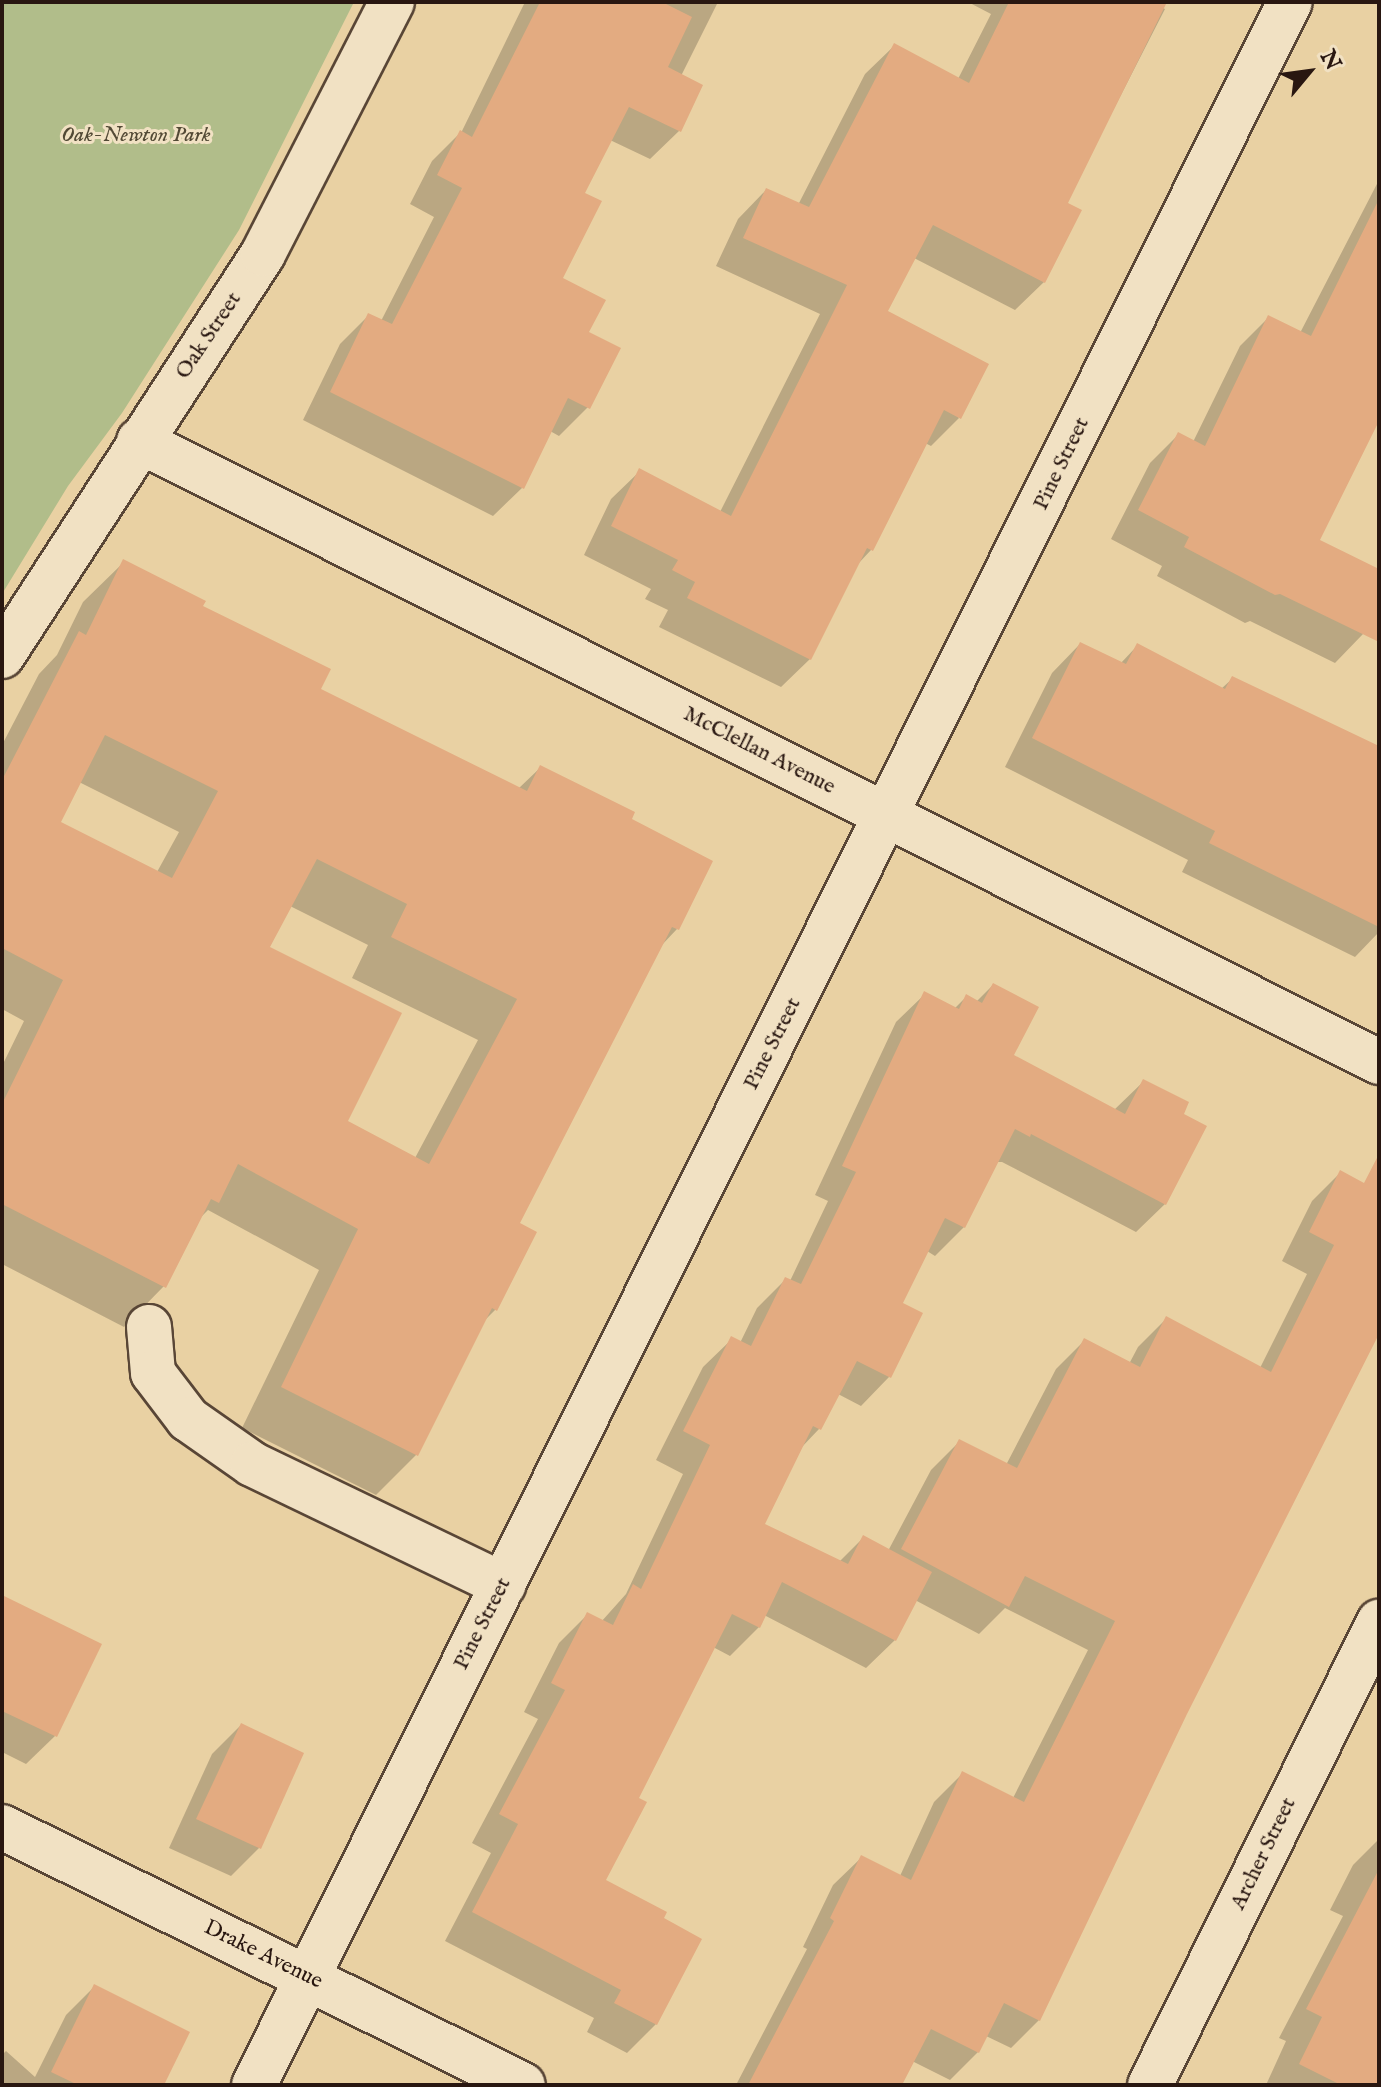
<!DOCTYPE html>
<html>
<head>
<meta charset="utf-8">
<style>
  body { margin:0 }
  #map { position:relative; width:1381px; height:2087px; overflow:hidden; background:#e9d1a3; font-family:"IM FELL English",serif }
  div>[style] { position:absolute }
  .green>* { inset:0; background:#b1bd8a }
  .shadow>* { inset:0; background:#0003 }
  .building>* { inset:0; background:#e3ab81 }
  .roads { filter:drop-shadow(2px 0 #594636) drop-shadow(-2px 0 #594636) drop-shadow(0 2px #594636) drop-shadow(0 -2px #594636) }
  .minor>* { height:44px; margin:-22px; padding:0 22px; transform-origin:22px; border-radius:22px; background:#f1e1c3 }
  span { translate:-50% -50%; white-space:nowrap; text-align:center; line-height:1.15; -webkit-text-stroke:6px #f1e1c3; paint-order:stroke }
  .park-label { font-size:22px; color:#524935; font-style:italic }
  .street-label { font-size:22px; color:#291711 }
  .frame { position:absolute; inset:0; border:4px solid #291711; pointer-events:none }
  .north { position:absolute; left:1269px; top:32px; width:80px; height:80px; -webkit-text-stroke:6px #f1e1c3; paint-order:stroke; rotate:61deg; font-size:22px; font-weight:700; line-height:32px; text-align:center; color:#291711 }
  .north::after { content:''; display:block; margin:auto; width:28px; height:36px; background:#291711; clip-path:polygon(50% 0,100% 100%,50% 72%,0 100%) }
</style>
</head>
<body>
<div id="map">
  <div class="green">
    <div style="clip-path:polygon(2px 2px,354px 2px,239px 230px,122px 413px,68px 486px,2px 594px)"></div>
  </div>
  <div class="shadow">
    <div style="clip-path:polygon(525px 2px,718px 2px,681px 76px,679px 131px,650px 159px,610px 140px,583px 194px,560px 279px,587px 333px,588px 407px,559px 436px,550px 431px,522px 488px,493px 516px,303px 420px,340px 344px,369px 315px,381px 321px,434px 217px,410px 204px,432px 161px,462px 131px)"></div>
    <div style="clip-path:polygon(968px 2px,1152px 2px,1165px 9px,1065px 204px,1044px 282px,1015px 310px,914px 258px,886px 312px,959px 418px,931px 446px,925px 443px,871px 550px,857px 565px,810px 659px,781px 687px,659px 627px,668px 610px,645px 599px,651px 589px,584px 555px,611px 499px,640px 471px,720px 512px,820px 314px,716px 266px,738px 219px,766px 190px,798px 205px,865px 74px,894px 46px,958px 79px,991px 14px)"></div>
    <div style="clip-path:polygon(1379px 180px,1379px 415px,1317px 541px,1379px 571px,1379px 602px,1363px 634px,1335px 663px,1250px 621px,1245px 623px,1157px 576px,1162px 566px,1111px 539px,1150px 463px,1179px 434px,1193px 442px,1240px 346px,1269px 317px,1300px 333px)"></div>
    <div style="clip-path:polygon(evenodd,124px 562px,201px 607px,319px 690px,518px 789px,541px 767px,629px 820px,677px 929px,660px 947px,517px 1224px,496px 1309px,481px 1324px,416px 1455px,376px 1495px,242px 1428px,319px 1270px,208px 1210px,197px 1221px,164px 1286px,124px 1327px,2px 1264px,2px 1066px,24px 1021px,2px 1009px,2px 745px,39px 674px,57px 655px,83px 602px,124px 562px,79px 782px,179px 832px,157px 872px,58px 823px,79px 782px,124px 562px,290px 906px,368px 945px,352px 978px,478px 1040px,415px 1158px,345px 1122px,267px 948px,290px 906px)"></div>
    <div style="clip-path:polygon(1080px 644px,1120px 664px,1137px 646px,1221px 689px,1232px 679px,1379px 748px,1379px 932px,1355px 957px,1182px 872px,1188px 860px,1005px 767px,1052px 673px)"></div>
    <div style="clip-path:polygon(993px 985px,1011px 1056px,1114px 1110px,1144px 1081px,1181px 1115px,1165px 1204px,1136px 1232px,1002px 1162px,996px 1162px,964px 1227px,935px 1256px,927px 1251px,900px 1304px,920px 1314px,889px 1377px,861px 1406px,838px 1394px,819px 1429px,800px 1449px,762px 1525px,839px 1562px,863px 1538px,888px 1551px,931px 1470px,959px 1442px,1006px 1465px,1056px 1369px,1084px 1341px,1129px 1364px,1138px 1347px,1166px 1319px,1260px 1368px,1307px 1274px,1282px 1261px,1312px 1201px,1340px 1173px,1368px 1188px,1379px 1178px,1379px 1328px,1185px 1713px,1039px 2020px,1011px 2048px,986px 2036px,978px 2052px,950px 2080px,912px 2061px,899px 2085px,736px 2085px,807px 1949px,803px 1947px,833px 1885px,862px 1857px,900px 1876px,934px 1802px,962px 1774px,1013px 1798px,1088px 1650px,1005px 1608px,979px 1634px,915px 1600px,895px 1640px,866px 1668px,764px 1615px,759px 1627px,730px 1656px,713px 1647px,637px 1798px,604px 1881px,661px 1919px,656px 2024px,627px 2053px,587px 2032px,594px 2018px,445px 1941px,491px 1853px,472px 1843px,538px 1719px,524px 1712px,559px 1643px,587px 1615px,601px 1622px,626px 1594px,683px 1474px,656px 1460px,703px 1367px,732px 1339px,740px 1343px,757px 1308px,786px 1279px,790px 1281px,828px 1201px,815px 1195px,896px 1022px,925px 994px,954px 1009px,966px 997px,976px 1002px)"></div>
    <div style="clip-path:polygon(2px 1597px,55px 1736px,26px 1764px,2px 1752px)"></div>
    <div style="clip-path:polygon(241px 1725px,259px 1848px,231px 1876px,169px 1848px,212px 1754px)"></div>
    <div style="clip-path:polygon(1379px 1839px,1379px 2085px,1266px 2085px,1286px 2041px,1279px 2038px,1343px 1916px,1330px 1910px,1353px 1865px)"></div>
    <div style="clip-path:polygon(94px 1987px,162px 2085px,2px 2085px,2px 2055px,6px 2051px,35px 2077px,66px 2015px)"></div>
  </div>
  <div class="building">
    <div style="clip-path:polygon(540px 2px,662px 2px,692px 17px,668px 67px,703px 85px,681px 132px,629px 107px,585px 193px,602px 201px,563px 278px,606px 300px,589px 332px,621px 348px,590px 409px,568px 398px,524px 489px,330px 392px,368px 313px,392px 324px,462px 188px,437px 175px,460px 130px,472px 137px)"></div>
    <div style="clip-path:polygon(1009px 2px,1167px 2px,1068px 203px,1082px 210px,1045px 283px,933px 225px,888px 311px,989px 364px,961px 419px,944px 410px,873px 551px,867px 548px,811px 660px,687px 598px,695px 582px,672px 570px,678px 560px,611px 526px,639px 468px,731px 516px,847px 285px,743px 238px,766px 188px,809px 207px,894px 43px,969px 83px)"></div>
    <div style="clip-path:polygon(1379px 199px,1379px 421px,1320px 540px,1379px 569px,1379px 642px,1280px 594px,1275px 595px,1184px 547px,1189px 537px,1138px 510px,1178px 432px,1205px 446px,1268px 315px,1311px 336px)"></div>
    <div style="clip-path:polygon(evenodd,123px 559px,206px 601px,203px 606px,331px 669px,321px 689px,527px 791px,540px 765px,635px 812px,632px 819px,713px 861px,679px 930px,672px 927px,520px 1223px,537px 1232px,497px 1311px,492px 1308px,418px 1456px,281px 1387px,358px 1229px,238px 1164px,219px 1203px,211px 1199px,166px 1288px,2px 1204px,2px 1104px,63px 980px,2px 948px,2px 780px,79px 631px,86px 635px,123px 559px,105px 735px,218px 791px,172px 878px,61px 822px,105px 735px,123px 559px,317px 859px,407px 904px,391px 937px,517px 999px,429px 1164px,348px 1121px,402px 1013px,270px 947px,317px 859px)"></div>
    <div style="clip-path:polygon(1080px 642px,1126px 664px,1137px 643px,1225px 689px,1232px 676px,1379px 746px,1379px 927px,1209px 843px,1215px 831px,1032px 738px)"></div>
    <div style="clip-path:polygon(993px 983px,1039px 1007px,1014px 1055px,1125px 1114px,1143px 1079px,1189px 1102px,1184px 1114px,1207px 1126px,1166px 1205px,1031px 1134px,1030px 1137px,1015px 1129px,965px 1228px,945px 1218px,903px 1303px,923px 1313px,891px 1378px,857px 1361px,821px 1430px,813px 1426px,765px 1524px,848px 1564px,863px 1535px,932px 1572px,896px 1641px,782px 1582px,760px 1628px,732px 1614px,639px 1798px,647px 1802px,606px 1880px,667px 1912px,664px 1918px,702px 1939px,657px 2025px,614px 2003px,621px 1990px,472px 1912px,518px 1824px,499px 1814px,565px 1690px,551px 1683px,587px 1612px,613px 1625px,633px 1584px,641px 1589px,710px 1445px,683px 1431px,731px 1336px,751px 1346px,785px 1277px,801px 1284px,856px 1172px,842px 1166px,924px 991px,959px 1009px,966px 994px,982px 1003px)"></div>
    <div style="clip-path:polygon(1379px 1154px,1379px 1334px,1187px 1714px,1040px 2021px,1004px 2003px,979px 2053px,931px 2029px,902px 2085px,748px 2085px,834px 1921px,830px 1918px,861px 1855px,911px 1880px,962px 1771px,1024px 1802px,1115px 1621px,1025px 1576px,1009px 1607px,901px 1549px,959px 1439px,1017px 1468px,1084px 1338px,1140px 1367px,1166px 1316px,1271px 1372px,1334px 1245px,1309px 1232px,1340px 1170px,1364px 1183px)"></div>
    <div style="clip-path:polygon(2px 1595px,102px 1644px,57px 1737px,2px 1711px)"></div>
    <div style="clip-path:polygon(241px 1723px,304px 1753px,261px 1849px,196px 1819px)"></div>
    <div style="clip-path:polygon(1379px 1869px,1379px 2085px,1341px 2085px,1299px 2064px,1322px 2017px,1306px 2009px)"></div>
    <div style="clip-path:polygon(94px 1984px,190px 2032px,164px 2085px,78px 2085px,51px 2072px)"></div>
  </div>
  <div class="roads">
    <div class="minor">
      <div style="left:139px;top:441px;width:1387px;rotate:26.6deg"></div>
      <div style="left:2px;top:656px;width:479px;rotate:-57deg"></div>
      <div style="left:263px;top:254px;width:283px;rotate:-62.9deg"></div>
      <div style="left:149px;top:1327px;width:46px;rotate:85deg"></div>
      <div style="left:153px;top:1373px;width:58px;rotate:52.7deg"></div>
      <div style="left:188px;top:1419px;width:78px;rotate:35.1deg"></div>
      <div style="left:252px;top:1464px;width:279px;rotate:25.7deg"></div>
      <div style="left:2px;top:1827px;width:581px;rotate:26.34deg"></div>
      <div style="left:254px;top:2085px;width:2326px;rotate:-63.56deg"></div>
      <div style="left:1150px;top:2085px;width:517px;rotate:-63.68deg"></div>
    </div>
  </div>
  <div class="park-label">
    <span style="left:136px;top:136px">Oak-Newton Park</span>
  </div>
  <div class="street-label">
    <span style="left:209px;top:336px;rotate:-56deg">Oak Street</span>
    <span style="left:1062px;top:464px;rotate:-64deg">Pine Street</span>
    <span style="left:759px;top:751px;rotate:27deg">McClellan Avenue</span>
    <span style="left:773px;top:1044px;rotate:-63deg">Pine Street</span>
    <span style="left:483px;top:1624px;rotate:-63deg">Pine Street</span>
    <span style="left:1264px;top:1854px;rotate:-64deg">Archer Street</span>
    <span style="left:263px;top:1955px;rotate:26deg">Drake Avenue</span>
  </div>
  <div class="frame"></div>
  <div class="north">N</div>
</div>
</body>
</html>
